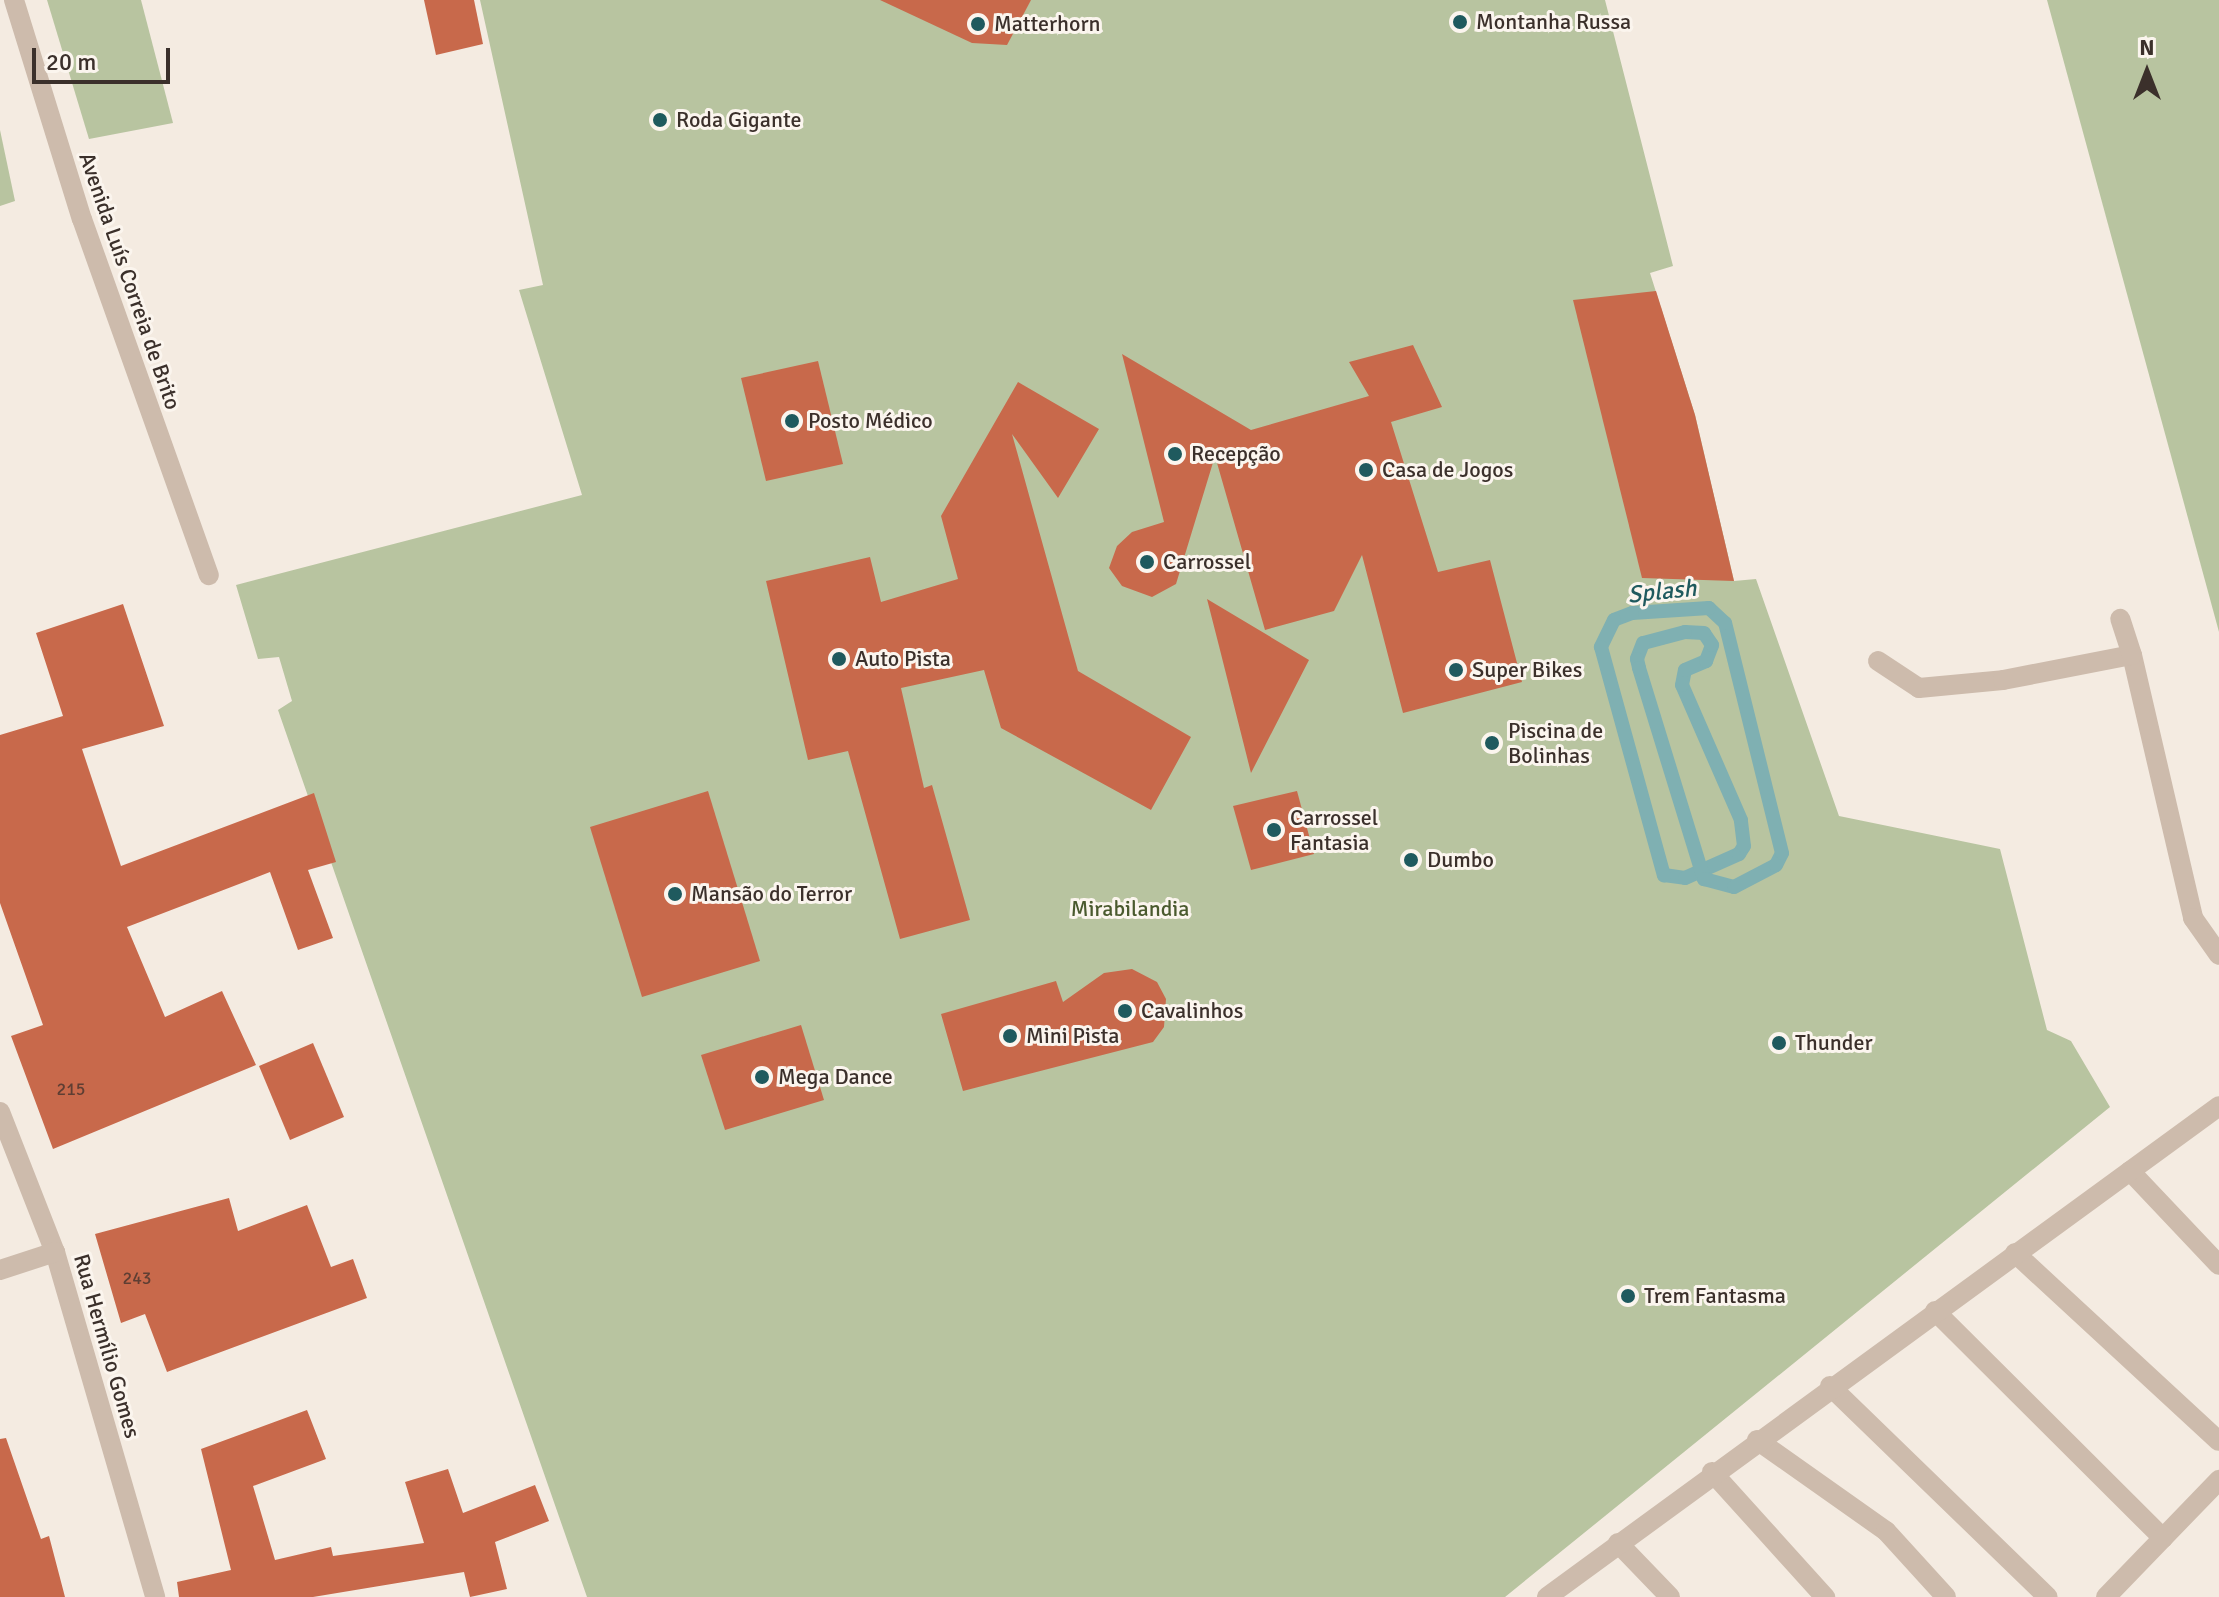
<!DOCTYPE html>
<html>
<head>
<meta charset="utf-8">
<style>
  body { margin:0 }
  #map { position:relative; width:2219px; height:1597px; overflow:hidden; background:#f4ebe1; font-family:Signika,sans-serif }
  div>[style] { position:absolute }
  .green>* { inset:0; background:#b8c4a0 }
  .stream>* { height:14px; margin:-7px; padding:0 7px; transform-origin:7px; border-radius:7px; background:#7fb0b2 }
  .building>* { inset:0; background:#c8694b }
  .lane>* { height:20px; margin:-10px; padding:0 10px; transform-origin:10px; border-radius:10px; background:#cdbbac }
  .street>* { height:20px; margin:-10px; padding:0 10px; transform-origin:10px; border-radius:10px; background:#cdbbac }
  .dots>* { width:22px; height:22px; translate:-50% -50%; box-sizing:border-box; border:4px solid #fbf5ee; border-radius:50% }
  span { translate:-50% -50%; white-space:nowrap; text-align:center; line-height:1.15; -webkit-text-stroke:6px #fbf5ee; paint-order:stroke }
  .number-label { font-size:18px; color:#5e3e33 }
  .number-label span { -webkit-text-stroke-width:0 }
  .poi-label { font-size:22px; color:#3b302b }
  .left { translate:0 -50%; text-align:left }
  .street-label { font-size:22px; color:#3b302b }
  .park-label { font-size:22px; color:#4a5a2e }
  .water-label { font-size:24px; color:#1f5a5e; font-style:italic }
  .north { position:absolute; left:2107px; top:32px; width:80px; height:80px; -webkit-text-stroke:6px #fbf5ee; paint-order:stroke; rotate:0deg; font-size:22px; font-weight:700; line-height:32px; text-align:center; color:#3b302b }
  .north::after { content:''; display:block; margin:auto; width:28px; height:36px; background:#3b302b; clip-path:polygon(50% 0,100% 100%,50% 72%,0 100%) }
  .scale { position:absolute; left:32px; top:48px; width:138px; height:36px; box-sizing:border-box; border:4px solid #3b302b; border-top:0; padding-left:10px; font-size:24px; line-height:28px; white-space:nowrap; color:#3b302b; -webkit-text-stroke:6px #fbf5ee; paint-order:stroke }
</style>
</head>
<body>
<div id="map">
  <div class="green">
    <div style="clip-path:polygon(47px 0,141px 0,173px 123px,89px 139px)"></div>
    <div style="clip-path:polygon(480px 0,1605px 0,1673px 266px,1650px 273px,1695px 415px,1734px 581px,1756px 579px,1839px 816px,2000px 849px,2047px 1030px,2071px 1041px,2110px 1107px,1505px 1597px,587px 1597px,278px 710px,292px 701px,279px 657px,258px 659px,236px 585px,582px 495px,519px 290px,543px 285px)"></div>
    <div style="clip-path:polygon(2047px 0,2219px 0,2219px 632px)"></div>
    <div style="clip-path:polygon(0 130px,15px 201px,0 206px)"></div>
  </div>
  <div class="stream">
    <div style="left:1664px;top:875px;width:21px;rotate:8deg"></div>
    <div style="left:1685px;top:878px;width:59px;rotate:-24deg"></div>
    <div style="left:1739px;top:854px;width:9px;rotate:-58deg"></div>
    <div style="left:1744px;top:846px;width:26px;rotate:-97deg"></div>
    <div style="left:1741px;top:820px;width:147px;rotate:-113.6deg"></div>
    <div style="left:1682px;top:685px;width:15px;rotate:-79deg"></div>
    <div style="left:1685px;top:670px;width:23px;rotate:-23deg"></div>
    <div style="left:1706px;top:661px;width:17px;rotate:-69deg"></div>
    <div style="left:1712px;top:645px;width:14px;rotate:-124deg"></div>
    <div style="left:1704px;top:633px;width:19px;rotate:-177deg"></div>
    <div style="left:1685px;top:632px;width:43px;rotate:165.3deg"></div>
    <div style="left:1643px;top:643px;width:17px;rotate:111deg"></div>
    <div style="left:1637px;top:659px;width:9px;rotate:77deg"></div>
    <div style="left:1639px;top:668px;width:221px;rotate:72.9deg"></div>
    <div style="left:1704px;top:879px;width:31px;rotate:15deg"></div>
    <div style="left:1734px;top:887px;width:47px;rotate:-27.6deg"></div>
    <div style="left:1776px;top:865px;width:13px;rotate:-63deg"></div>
    <div style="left:1782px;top:853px;width:237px;rotate:-103.9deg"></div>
    <div style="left:1725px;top:623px;width:22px;rotate:-137deg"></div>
    <div style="left:1709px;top:608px;width:77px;rotate:176.3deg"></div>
    <div style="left:1632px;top:613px;width:19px;rotate:159deg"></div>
    <div style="left:1614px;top:620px;width:30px;rotate:116deg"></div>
    <div style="left:1601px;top:647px;width:237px;rotate:74.6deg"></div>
  </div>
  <div class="building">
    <div style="clip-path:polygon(424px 0,474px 0,483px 44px,436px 55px)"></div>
    <div style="clip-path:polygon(880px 0,1031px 0,1007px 45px,972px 43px)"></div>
    <div style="clip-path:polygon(1656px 291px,1695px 415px,1734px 581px,1642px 578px,1573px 300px)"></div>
    <div style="clip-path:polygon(1413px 345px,1442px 407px,1391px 422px,1438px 572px,1490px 560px,1522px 682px,1403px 713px,1362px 555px,1334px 611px,1265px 630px,1215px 456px,1176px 584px,1152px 597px,1122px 586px,1109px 568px,1117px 546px,1132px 532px,1164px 522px,1122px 354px,1251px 430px,1369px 396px,1349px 362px)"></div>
    <div style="clip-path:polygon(818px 361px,843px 464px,766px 481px,741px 378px)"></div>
    <div style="clip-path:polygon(1018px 382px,1099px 429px,1058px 498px,1012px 434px,1078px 671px,1191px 737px,1151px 810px,1001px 728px,984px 670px,901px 688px,924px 788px,932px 785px,970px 920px,900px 939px,848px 751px,808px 760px,766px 581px,870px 557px,881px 602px,958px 579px,941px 516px)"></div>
    <div style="clip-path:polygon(1207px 599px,1309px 660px,1251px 773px,1219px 646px)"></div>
    <div style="clip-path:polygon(123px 604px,164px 726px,82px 749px,121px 866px,314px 793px,336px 862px,308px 870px,333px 938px,298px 950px,270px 872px,127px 927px,165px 1017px,222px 991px,256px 1065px,53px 1149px,11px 1036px,43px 1025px,0 903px,0 735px,63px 716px,36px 633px)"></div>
    <div style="clip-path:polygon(708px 791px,760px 961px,642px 997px,590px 827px)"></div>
    <div style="clip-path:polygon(1297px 791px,1314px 854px,1251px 870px,1233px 806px)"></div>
    <div style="clip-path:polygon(1132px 969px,1157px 982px,1166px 999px,1164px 1027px,1153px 1042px,963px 1091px,941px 1014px,1056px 981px,1063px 1002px,1104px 973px)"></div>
    <div style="clip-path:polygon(801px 1025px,824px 1100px,725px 1130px,701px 1055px)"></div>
    <div style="clip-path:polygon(313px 1043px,344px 1117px,290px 1140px,259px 1066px)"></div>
    <div style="clip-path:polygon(229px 1198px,238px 1231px,307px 1205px,331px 1267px,353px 1259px,367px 1298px,167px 1372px,145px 1314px,121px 1323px,95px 1234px)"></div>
    <div style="clip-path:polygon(307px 1410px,326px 1459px,253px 1486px,275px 1560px,331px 1547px,333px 1556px,424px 1543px,405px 1482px,448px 1469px,463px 1513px,535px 1485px,549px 1521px,495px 1542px,507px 1589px,470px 1597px,464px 1572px,313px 1597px,179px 1597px,177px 1582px,231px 1570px,201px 1449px)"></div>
    <div style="clip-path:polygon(6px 1438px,41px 1539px,49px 1536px,65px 1597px,0 1597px,0 1439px)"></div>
  </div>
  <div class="lane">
    <div style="left:2132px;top:655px;width:270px;rotate:76.9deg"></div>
    <div style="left:2193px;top:918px;width:45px;rotate:54.9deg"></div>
    <div style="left:1878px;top:661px;width:49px;rotate:33.4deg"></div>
    <div style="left:1919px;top:688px;width:84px;rotate:-5.4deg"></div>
    <div style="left:2003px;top:680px;width:131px;rotate:-11deg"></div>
    <div style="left:2132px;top:655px;width:38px;rotate:-108deg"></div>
    <div style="left:2130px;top:1171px;width:129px;rotate:46.6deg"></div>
    <div style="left:2015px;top:1253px;width:277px;rotate:42.7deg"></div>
    <div style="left:1935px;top:1311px;width:322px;rotate:44.9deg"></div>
    <div style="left:1830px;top:1386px;width:303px;rotate:44.1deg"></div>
    <div style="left:1757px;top:1440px;width:158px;rotate:35.2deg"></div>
    <div style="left:1886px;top:1531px;width:89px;rotate:47.7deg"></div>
    <div style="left:1712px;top:1472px;width:169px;rotate:47.9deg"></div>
    <div style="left:1618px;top:1543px;width:75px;rotate:46.1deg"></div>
    <div style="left:1547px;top:1597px;width:832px;rotate:-36.15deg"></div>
    <div style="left:2106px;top:1597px;width:163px;rotate:-46deg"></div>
  </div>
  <div class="street">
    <div style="left:14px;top:0;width:229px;rotate:72.8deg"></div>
    <div style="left:82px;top:219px;width:378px;rotate:70.4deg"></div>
    <div style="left:0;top:1112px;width:150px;rotate:68.6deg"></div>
    <div style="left:55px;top:1252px;width:359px;rotate:73.8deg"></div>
    <div style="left:0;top:1270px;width:58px;rotate:-18.1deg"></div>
  </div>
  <div class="dots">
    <div style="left:1460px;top:22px;background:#1f5a5e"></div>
    <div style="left:978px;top:24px;background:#1f5a5e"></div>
    <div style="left:660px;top:120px;background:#1f5a5e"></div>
    <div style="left:792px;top:421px;background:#1f5a5e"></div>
    <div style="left:1175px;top:454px;background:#1f5a5e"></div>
    <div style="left:1366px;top:470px;background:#1f5a5e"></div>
    <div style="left:1147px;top:562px;background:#1f5a5e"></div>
    <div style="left:839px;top:659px;background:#1f5a5e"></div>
    <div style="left:1456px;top:670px;background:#1f5a5e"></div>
    <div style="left:1492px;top:743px;background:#1f5a5e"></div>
    <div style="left:1274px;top:830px;background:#1f5a5e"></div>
    <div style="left:1411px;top:860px;background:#1f5a5e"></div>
    <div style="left:675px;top:894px;background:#1f5a5e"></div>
    <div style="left:1125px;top:1011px;background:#1f5a5e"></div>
    <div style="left:1010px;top:1036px;background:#1f5a5e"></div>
    <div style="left:1779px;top:1043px;background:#1f5a5e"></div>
    <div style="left:762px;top:1077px;background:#1f5a5e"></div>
    <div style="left:1628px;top:1296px;background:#1f5a5e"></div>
  </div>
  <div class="number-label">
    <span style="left:71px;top:1089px">215</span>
    <span style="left:137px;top:1278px">243</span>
  </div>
  <div class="poi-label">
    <span class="left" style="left:1476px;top:22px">Montanha Russa</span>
    <span class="left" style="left:994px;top:24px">Matterhorn</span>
    <span class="left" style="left:676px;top:120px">Roda Gigante</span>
    <span class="left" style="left:808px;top:421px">Posto Médico</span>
    <span class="left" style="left:1191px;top:454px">Recepção</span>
    <span class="left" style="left:1382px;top:470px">Casa de Jogos</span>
    <span class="left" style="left:1163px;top:562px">Carrossel</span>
    <span class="left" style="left:855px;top:659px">Auto Pista</span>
    <span class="left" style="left:1472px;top:670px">Super Bikes</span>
    <span class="left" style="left:1508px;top:743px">Piscina de<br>Bolinhas</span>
    <span class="left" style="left:1290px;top:830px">Carrossel<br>Fantasia</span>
    <span class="left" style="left:1427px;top:860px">Dumbo</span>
    <span class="left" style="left:691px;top:894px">Mansão do Terror</span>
    <span class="left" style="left:1141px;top:1011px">Cavalinhos</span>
    <span class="left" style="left:1026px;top:1036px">Mini Pista</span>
    <span class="left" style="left:1795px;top:1043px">Thunder</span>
    <span class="left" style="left:778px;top:1077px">Mega Dance</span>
    <span class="left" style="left:1644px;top:1296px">Trem Fantasma</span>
  </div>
  <div class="street-label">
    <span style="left:130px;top:281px;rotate:71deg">Avenida Luís Correia de Brito</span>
    <span style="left:107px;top:1346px;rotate:74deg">Rua Hermílio Gomes</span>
  </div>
  <div class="park-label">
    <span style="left:1130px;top:909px">Mirabilandia</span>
  </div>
  <div class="water-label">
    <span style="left:1662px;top:592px;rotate:-6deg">Splash</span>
  </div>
  <div class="north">N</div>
  <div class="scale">20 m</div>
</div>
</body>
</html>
